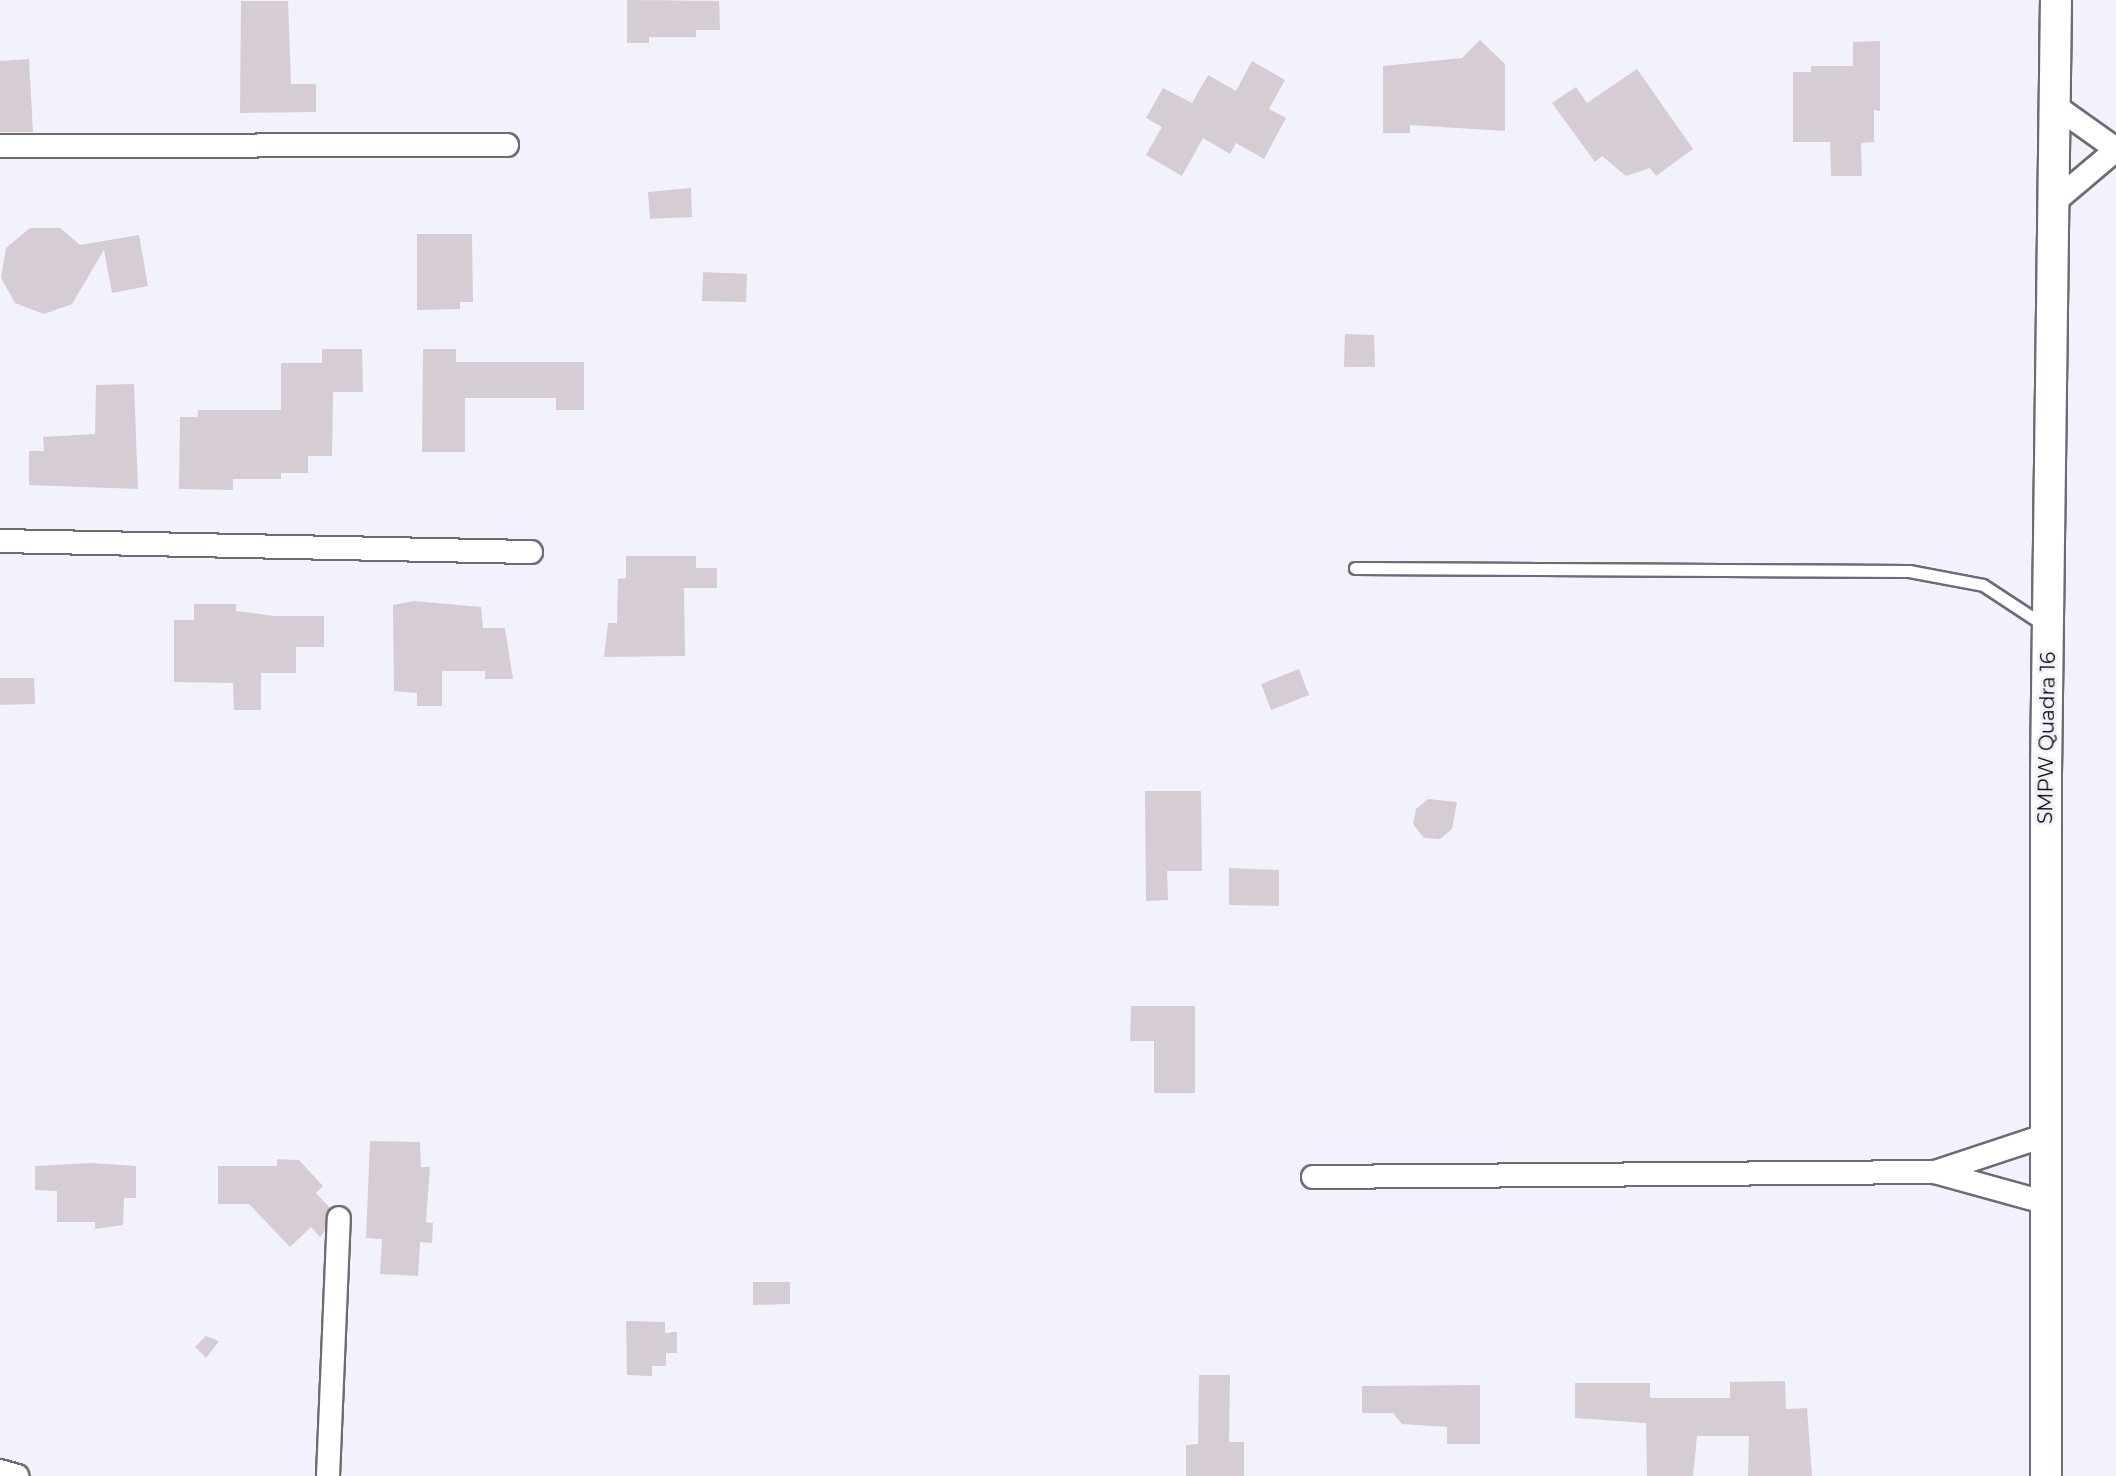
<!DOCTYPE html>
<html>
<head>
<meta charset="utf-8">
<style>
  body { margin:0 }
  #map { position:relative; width:2116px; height:1476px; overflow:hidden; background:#f1f2fc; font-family:Montserrat,sans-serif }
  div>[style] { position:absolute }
  .building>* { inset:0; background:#d5cdd3 }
  .roads { filter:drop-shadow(2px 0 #6b6c74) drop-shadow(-2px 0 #6b6c74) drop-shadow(0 2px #6b6c74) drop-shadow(0 -2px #6b6c74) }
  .lane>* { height:11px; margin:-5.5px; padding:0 5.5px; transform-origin:5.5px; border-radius:5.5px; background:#fff }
  .street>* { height:22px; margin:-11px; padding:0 11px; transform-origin:11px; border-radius:11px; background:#fff }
  .secondary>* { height:30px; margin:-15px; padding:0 15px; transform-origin:15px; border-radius:15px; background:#fff }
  span { translate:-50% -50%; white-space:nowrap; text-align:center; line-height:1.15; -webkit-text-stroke:6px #f1f2fc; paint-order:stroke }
  .street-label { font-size:20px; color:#0c0c0f }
</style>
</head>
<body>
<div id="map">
  <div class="building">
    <div style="clip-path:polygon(627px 0,719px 1px,720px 30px,696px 30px,696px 37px,649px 37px,649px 43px,627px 43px)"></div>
    <div style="clip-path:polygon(241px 1px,288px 1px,291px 84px,316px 84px,316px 112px,240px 113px)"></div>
    <div style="clip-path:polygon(1480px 40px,1505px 64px,1505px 131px,1410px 125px,1410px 133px,1383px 133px,1383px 66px,1462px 58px)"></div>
    <div style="clip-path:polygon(1880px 41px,1880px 111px,1874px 110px,1874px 142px,1861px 143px,1862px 176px,1831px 176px,1830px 142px,1793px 142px,1793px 72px,1811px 72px,1811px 66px,1853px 66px,1853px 42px)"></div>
    <div style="clip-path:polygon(29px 59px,33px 132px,0 132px,0 61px)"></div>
    <div style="clip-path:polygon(1252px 61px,1285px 80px,1269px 109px,1286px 118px,1264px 159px,1236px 143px,1230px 154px,1203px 138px,1182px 176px,1146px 155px,1162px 127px,1146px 118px,1163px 88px,1192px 103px,1208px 75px,1236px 91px)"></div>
    <div style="clip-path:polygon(1637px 69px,1693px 149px,1656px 176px,1650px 168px,1626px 176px,1602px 156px,1595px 162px,1552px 103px,1576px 87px,1587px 103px)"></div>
    <div style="clip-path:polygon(691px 188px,692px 217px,650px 219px,648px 192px)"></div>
    <div style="clip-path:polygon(30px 228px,60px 228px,80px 245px,139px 235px,148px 286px,112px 293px,104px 250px,72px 304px,44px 314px,15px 303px,1px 278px,6px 248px)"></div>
    <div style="clip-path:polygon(417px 234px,472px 234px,473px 302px,460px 302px,460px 309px,417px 310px)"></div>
    <div style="clip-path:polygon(703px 272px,747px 274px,746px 302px,702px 301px)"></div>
    <div style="clip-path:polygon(1345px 334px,1374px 335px,1375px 367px,1344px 367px)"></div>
    <div style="clip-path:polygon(322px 349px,362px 349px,363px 392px,333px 392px,332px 456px,308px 456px,308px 473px,281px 473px,281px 479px,233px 479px,233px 490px,179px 489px,180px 417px,198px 417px,198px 410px,281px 410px,281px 363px,322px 363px)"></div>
    <div style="clip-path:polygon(423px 349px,456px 349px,456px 362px,584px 362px,584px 410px,556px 410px,556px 398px,465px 398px,465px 452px,422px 452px)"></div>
    <div style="clip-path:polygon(134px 384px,138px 489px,29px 485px,29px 451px,44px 451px,43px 437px,95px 434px,96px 385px)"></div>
    <div style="clip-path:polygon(626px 556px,696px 556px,696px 568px,717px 568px,717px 588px,684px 588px,685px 656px,604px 657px,608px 623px,617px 623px,618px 579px,626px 578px)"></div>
    <div style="clip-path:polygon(414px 601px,481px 607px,483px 628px,505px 628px,513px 679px,485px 679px,485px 671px,442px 671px,442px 706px,417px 706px,417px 693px,394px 691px,393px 605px)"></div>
    <div style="clip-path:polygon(194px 604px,236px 604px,236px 611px,275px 616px,324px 616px,324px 647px,296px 647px,296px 673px,261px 673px,261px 710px,234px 710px,233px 683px,174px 682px,174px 620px,194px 620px)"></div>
    <div style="clip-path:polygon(1299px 669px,1309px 695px,1271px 710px,1261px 684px)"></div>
    <div style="clip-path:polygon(0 678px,34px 678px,35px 704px,0 705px)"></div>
    <div style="clip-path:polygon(1145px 791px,1201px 791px,1202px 871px,1167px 871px,1168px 900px,1146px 901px)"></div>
    <div style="clip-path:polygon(1428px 799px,1457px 802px,1452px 829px,1440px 839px,1424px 838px,1413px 824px,1416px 809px)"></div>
    <div style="clip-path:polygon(1229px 868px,1279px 870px,1279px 906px,1229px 905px)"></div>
    <div style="clip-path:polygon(1131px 1006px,1195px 1006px,1195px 1093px,1154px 1093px,1154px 1041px,1130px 1041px)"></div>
    <div style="clip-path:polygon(370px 1141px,420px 1142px,421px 1167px,430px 1167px,426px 1222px,433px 1223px,432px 1243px,420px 1242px,418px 1276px,380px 1274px,382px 1239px,366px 1238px)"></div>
    <div style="clip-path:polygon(277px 1159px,299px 1160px,323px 1186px,316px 1193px,330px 1208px,324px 1232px,320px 1237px,311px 1227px,290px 1247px,249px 1204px,218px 1204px,218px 1166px,277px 1166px)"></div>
    <div style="clip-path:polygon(91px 1163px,136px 1166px,136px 1198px,124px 1198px,123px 1225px,95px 1229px,95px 1222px,57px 1222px,57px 1191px,35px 1190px,35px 1166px)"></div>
    <div style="clip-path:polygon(753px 1282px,790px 1282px,790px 1304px,753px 1305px)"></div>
    <div style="clip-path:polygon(626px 1321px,665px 1322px,665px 1333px,677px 1332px,677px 1353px,666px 1353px,666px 1366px,652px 1366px,652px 1376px,627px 1375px)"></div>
    <div style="clip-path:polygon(206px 1336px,219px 1341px,206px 1358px,195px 1347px)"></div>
    <div style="clip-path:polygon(1199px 1375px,1230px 1375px,1229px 1442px,1244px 1442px,1244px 1476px,1186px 1476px,1186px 1445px,1198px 1444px)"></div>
    <div style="clip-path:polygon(1785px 1381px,1786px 1409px,1807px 1408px,1812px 1476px,1748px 1476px,1749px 1436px,1697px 1436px,1693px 1476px,1647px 1476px,1646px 1423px,1575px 1418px,1575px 1383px,1650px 1383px,1650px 1398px,1730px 1398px,1730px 1382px)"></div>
    <div style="clip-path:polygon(1480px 1385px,1480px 1444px,1447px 1444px,1447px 1427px,1402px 1424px,1393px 1413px,1362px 1413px,1362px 1386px)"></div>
  </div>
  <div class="roads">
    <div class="lane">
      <div style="left:1355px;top:568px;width:554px;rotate:0.31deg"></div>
      <div style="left:1909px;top:571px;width:75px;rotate:10.7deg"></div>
      <div style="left:1983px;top:585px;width:73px;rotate:33.3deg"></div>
    </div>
    <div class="street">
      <div style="left:2054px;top:105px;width:76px;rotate:35.4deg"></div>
      <div style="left:0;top:146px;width:507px;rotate:-0.11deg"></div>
      <div style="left:2053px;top:203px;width:82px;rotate:-40.1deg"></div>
      <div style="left:0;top:541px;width:531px;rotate:1.19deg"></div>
      <div style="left:1935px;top:1172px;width:118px;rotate:-18.3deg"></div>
      <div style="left:1313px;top:1177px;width:622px;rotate:-0.46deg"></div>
      <div style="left:1935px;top:1172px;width:116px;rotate:15.5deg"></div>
      <div style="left:0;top:1471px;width:18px;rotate:16deg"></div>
      <div style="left:328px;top:1476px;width:258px;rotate:-87.6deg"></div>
    </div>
    <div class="secondary">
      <div style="left:2046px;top:1476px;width:703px;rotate:-90deg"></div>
      <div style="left:2046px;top:773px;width:773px;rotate:-89.26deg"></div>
    </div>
  </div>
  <div class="street-label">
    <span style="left:2047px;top:738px;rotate:-89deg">SMPW Quadra 16</span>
  </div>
</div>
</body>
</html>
